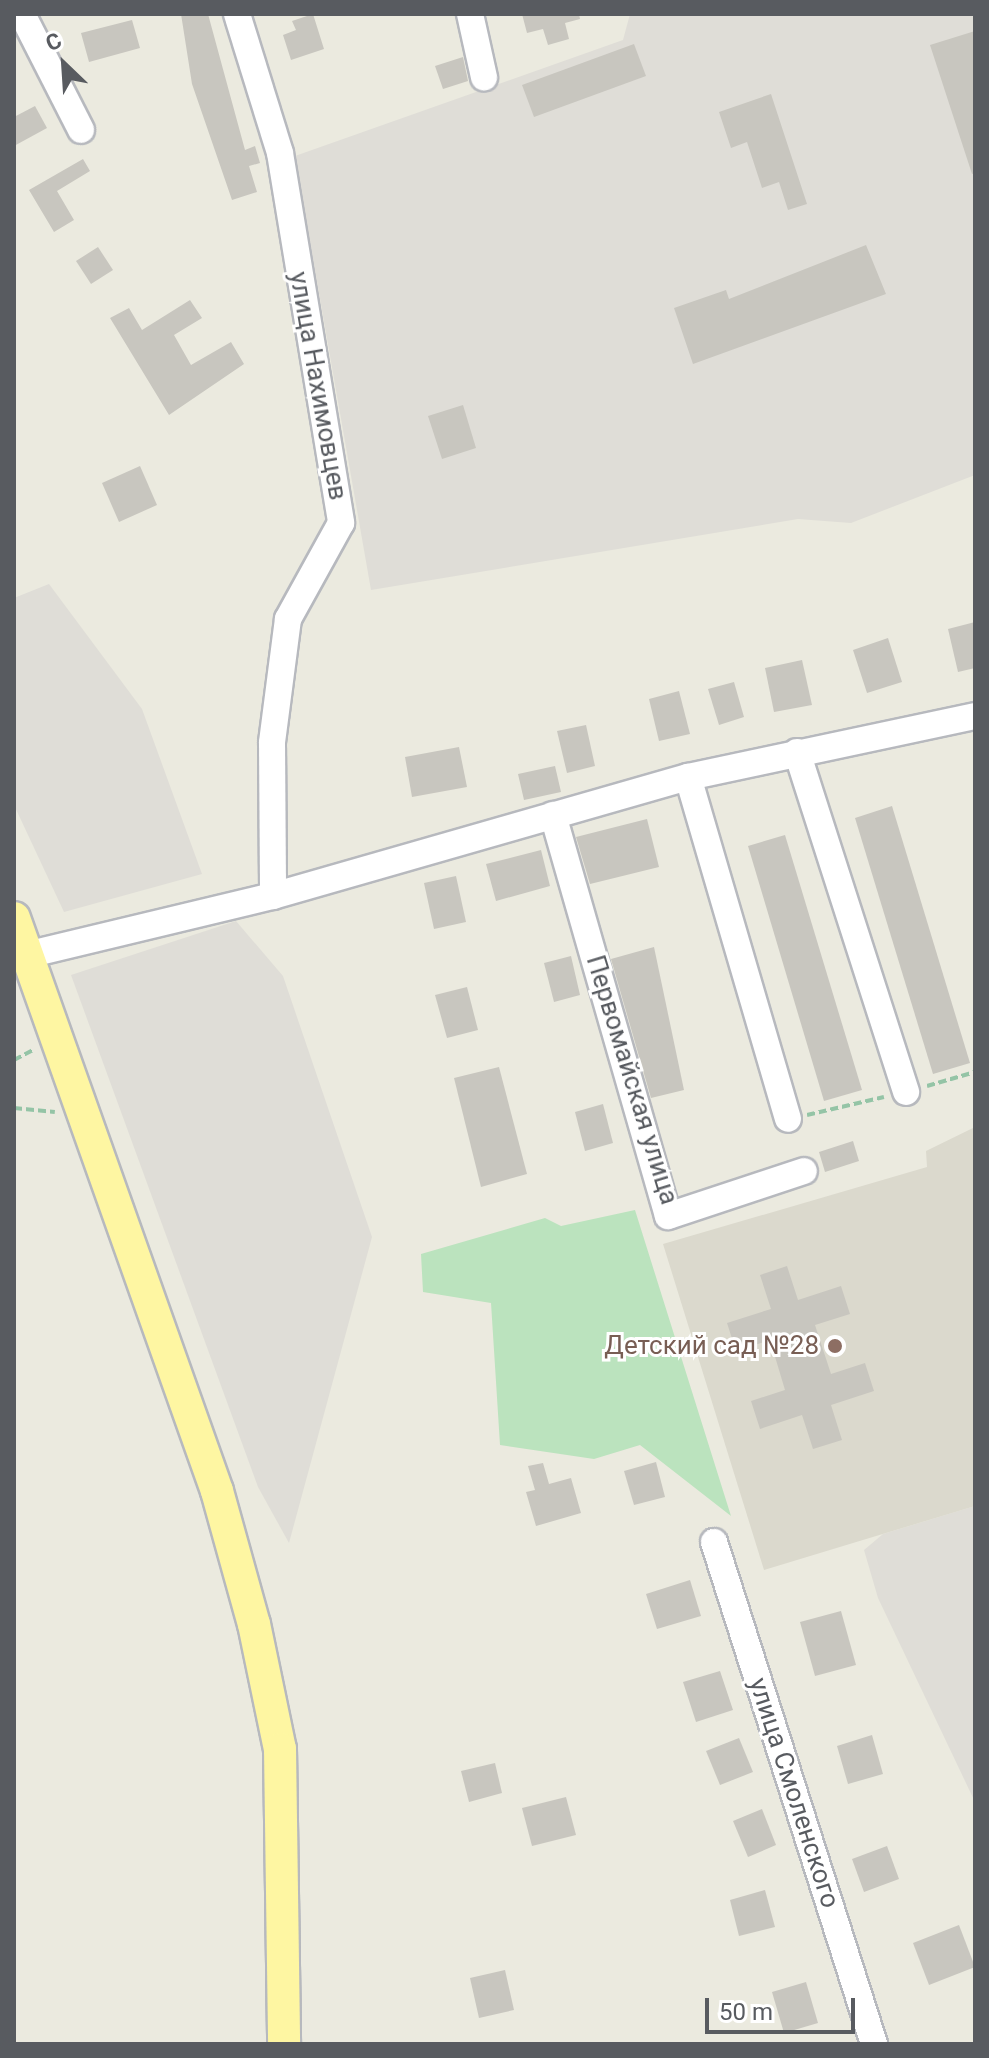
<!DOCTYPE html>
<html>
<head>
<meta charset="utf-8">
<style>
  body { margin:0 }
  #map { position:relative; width:989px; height:2058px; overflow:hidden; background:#ebeadf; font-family:Roboto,sans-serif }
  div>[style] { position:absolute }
  .industrial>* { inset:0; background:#dfddd7 }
  .education>* { inset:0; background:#dbd9cd }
  .green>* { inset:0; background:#bbe3be }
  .building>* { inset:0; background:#c8c6bf }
  .path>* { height:4px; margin-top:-2px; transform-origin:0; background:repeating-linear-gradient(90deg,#94c4a6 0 8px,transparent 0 12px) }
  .roads { filter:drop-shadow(2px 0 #b7b9be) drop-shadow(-2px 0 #b7b9be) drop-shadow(0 2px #b7b9be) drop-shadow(0 -2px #b7b9be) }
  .minor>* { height:26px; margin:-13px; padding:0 13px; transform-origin:13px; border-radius:13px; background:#fff }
  .major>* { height:32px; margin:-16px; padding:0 16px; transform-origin:16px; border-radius:16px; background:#fef6a2 }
  .dots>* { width:22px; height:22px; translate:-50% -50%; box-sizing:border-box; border:4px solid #fff; border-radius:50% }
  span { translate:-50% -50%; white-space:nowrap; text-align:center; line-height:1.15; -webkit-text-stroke:6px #fff; paint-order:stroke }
  .street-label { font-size:26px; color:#585b60 }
  .education-label { font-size:26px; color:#785e54 }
  .right { translate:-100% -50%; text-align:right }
  .frame { position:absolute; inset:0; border:16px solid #585b60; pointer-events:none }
  .north { position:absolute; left:24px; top:24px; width:80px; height:80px; -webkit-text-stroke:6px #fff; paint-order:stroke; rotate:335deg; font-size:22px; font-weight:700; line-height:32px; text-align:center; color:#585b60 }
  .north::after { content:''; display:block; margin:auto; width:28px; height:36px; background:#585b60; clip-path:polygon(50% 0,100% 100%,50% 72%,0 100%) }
  .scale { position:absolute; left:705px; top:1998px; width:150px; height:36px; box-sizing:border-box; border:4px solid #585b60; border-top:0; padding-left:10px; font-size:24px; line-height:28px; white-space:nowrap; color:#585b60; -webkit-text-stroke:6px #fff; paint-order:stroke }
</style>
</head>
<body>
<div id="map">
  <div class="industrial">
    <div style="clip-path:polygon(630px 14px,975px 14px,975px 475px,851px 523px,798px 519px,371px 590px,295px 156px,623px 40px)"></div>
    <div style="clip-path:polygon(49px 584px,142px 709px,202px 874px,64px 912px,14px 805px,14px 598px)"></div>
    <div style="clip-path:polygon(236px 921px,283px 976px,372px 1237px,289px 1543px,258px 1487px,71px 975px)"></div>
    <div style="clip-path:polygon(975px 1506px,975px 1802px,878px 1598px,864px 1550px,883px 1534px)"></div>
  </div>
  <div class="education">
    <div style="clip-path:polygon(975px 1127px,975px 1506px,764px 1570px,663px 1244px,927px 1167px,926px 1151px)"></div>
  </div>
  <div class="green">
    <div style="clip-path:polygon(635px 1210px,731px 1516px,640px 1445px,594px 1459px,500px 1445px,491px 1303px,423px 1292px,421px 1254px,545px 1218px,561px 1226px)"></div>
  </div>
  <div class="building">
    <div style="clip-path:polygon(181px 14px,208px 14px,245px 150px,255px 146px,260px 163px,249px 166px,257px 192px,232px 200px,192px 84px)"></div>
    <div style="clip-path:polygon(313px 14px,324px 49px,291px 60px,283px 35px,296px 30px,292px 21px)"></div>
    <div style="clip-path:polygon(522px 14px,579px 14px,580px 19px,565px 23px,569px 39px,548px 45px,543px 29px,527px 33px)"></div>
    <div style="clip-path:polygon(132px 20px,140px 48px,89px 62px,81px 33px)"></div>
    <div style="clip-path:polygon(975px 31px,975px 173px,972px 174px,930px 45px)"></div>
    <div style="clip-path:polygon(634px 44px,646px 76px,534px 117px,522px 85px)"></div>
    <div style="clip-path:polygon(463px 57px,468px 81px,443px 89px,435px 66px)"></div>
    <div style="clip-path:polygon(771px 94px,807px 204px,788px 210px,779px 182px,762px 188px,747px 142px,731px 148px,719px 112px)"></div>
    <div style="clip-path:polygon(35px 106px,47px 128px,14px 146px,14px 117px)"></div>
    <div style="clip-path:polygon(83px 159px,90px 171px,57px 191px,74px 220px,54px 232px,29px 190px)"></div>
    <div style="clip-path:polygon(866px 245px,886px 294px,693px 364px,674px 308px,726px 290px,729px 299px)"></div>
    <div style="clip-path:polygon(98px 247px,113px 270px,91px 284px,76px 261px)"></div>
    <div style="clip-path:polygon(190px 300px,202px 318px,174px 335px,191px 365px,231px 342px,244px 364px,169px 415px,110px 318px,129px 308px,142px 330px)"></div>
    <div style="clip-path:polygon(463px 405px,476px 448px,442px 459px,428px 416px)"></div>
    <div style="clip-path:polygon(140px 466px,157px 505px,119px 522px,102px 483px)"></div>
    <div style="clip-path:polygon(975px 622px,975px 668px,958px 672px,948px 629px)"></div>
    <div style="clip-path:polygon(888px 638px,902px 682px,867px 693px,853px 650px)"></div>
    <div style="clip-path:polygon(802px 660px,812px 705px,774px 712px,765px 668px)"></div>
    <div style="clip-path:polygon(734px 682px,744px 717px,719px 725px,708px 689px)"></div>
    <div style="clip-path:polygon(679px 691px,690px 734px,659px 741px,649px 699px)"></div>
    <div style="clip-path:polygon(586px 725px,595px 766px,567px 773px,557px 731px)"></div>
    <div style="clip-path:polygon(459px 747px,467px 787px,412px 797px,405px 757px)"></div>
    <div style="clip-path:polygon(555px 766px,561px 792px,524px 800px,518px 774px)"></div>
    <div style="clip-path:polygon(892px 806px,970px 1063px,933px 1074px,855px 818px)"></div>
    <div style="clip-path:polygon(647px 819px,659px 867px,590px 884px,576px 837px)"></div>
    <div style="clip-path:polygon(785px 835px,862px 1090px,824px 1101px,748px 846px)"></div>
    <div style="clip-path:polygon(541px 850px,550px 886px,496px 901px,486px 864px)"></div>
    <div style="clip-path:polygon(456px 876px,466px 922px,434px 929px,424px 883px)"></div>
    <div style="clip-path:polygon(654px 947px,684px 1090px,651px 1098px,611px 959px)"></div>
    <div style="clip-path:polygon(571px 956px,580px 995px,554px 1002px,544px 963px)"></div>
    <div style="clip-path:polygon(467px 987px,478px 1030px,447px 1038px,435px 995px)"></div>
    <div style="clip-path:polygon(499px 1067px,527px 1174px,481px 1187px,454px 1078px)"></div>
    <div style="clip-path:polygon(603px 1104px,613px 1143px,585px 1151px,575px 1112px)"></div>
    <div style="clip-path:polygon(853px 1141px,859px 1161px,825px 1172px,819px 1152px)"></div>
    <div style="clip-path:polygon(787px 1266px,798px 1300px,841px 1286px,850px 1314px,815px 1325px,831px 1374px,865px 1363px,874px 1391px,831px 1405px,842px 1440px,813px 1449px,802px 1415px,760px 1429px,751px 1401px,785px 1390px,770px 1340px,736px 1351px,727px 1323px,771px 1309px,760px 1275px)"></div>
    <div style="clip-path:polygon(656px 1462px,665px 1497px,634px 1505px,624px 1471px)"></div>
    <div style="clip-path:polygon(543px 1463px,549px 1484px,571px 1478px,581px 1513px,536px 1526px,526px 1492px,535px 1490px,528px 1466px)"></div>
    <div style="clip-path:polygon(690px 1580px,701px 1616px,657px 1629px,646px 1594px)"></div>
    <div style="clip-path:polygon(841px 1611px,856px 1665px,815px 1676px,800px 1622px)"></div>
    <div style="clip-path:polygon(720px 1671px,733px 1710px,696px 1722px,683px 1682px)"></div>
    <div style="clip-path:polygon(872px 1735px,883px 1774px,848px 1784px,837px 1746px)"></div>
    <div style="clip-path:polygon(739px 1738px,753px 1772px,720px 1785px,706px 1751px)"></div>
    <div style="clip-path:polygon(495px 1763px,502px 1793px,469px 1802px,461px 1771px)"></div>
    <div style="clip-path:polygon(566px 1797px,576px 1835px,532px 1846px,522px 1808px)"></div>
    <div style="clip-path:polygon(762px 1809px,776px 1845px,748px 1857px,733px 1821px)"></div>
    <div style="clip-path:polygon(887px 1846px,899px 1879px,864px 1892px,852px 1859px)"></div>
    <div style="clip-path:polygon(765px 1890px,775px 1927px,739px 1936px,730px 1900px)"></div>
    <div style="clip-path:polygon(959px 1925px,975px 1967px,929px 1985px,913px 1943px)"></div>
    <div style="clip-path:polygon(505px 1970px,514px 2010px,479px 2018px,470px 1978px)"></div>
    <div style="clip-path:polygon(806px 1982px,818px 2023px,784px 2033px,772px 1992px)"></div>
  </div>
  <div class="path">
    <div style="left:14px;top:1060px;width:21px;rotate:-28deg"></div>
    <div style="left:927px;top:1086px;width:50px;rotate:-16.3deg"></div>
    <div style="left:14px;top:1108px;width:41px;rotate:5.6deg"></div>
    <div style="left:807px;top:1115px;width:79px;rotate:-13.2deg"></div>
  </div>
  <div class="roads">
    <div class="minor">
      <div style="left:22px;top:14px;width:130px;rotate:63deg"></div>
      <div style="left:237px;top:14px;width:145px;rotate:72.8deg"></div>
      <div style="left:280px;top:153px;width:375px;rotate:80.6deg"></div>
      <div style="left:341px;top:523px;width:110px;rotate:118.9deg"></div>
      <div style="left:288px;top:619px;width:125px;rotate:97.4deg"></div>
      <div style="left:272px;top:743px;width:153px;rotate:89.6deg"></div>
      <div style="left:470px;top:14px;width:65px;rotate:77.5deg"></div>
      <div style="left:797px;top:752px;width:357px;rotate:72.2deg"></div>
      <div style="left:688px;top:777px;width:356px;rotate:73.7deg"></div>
      <div style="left:553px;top:815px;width:417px;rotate:74deg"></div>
      <div style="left:668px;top:1216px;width:143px;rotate:-18.3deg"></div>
      <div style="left:14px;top:958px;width:266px;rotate:-13.5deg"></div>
      <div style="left:273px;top:896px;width:432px;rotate:-16deg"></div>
      <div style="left:688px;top:777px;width:293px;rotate:-12deg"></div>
      <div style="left:714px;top:1542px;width:527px;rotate:72.32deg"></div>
    </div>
    <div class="major">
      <div style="left:14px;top:918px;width:608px;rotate:70.49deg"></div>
      <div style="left:217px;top:1491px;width:138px;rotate:74.5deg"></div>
      <div style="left:254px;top:1624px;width:128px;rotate:78.3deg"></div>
      <div style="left:280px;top:1749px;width:295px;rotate:89.2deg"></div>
    </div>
  </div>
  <div class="dots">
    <div style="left:835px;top:1346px;background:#8d6e63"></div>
  </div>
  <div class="street-label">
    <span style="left:318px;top:386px;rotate:80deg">улица Нахимовцев</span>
    <span style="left:632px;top:1080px;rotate:73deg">Первомайская улица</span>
    <span style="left:794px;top:1793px;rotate:72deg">улица Смоленского</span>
  </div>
  <div class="education-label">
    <span class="right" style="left:819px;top:1346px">Детский сад №28</span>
  </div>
  <div class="frame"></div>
  <div class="north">С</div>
  <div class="scale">50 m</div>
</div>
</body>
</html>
